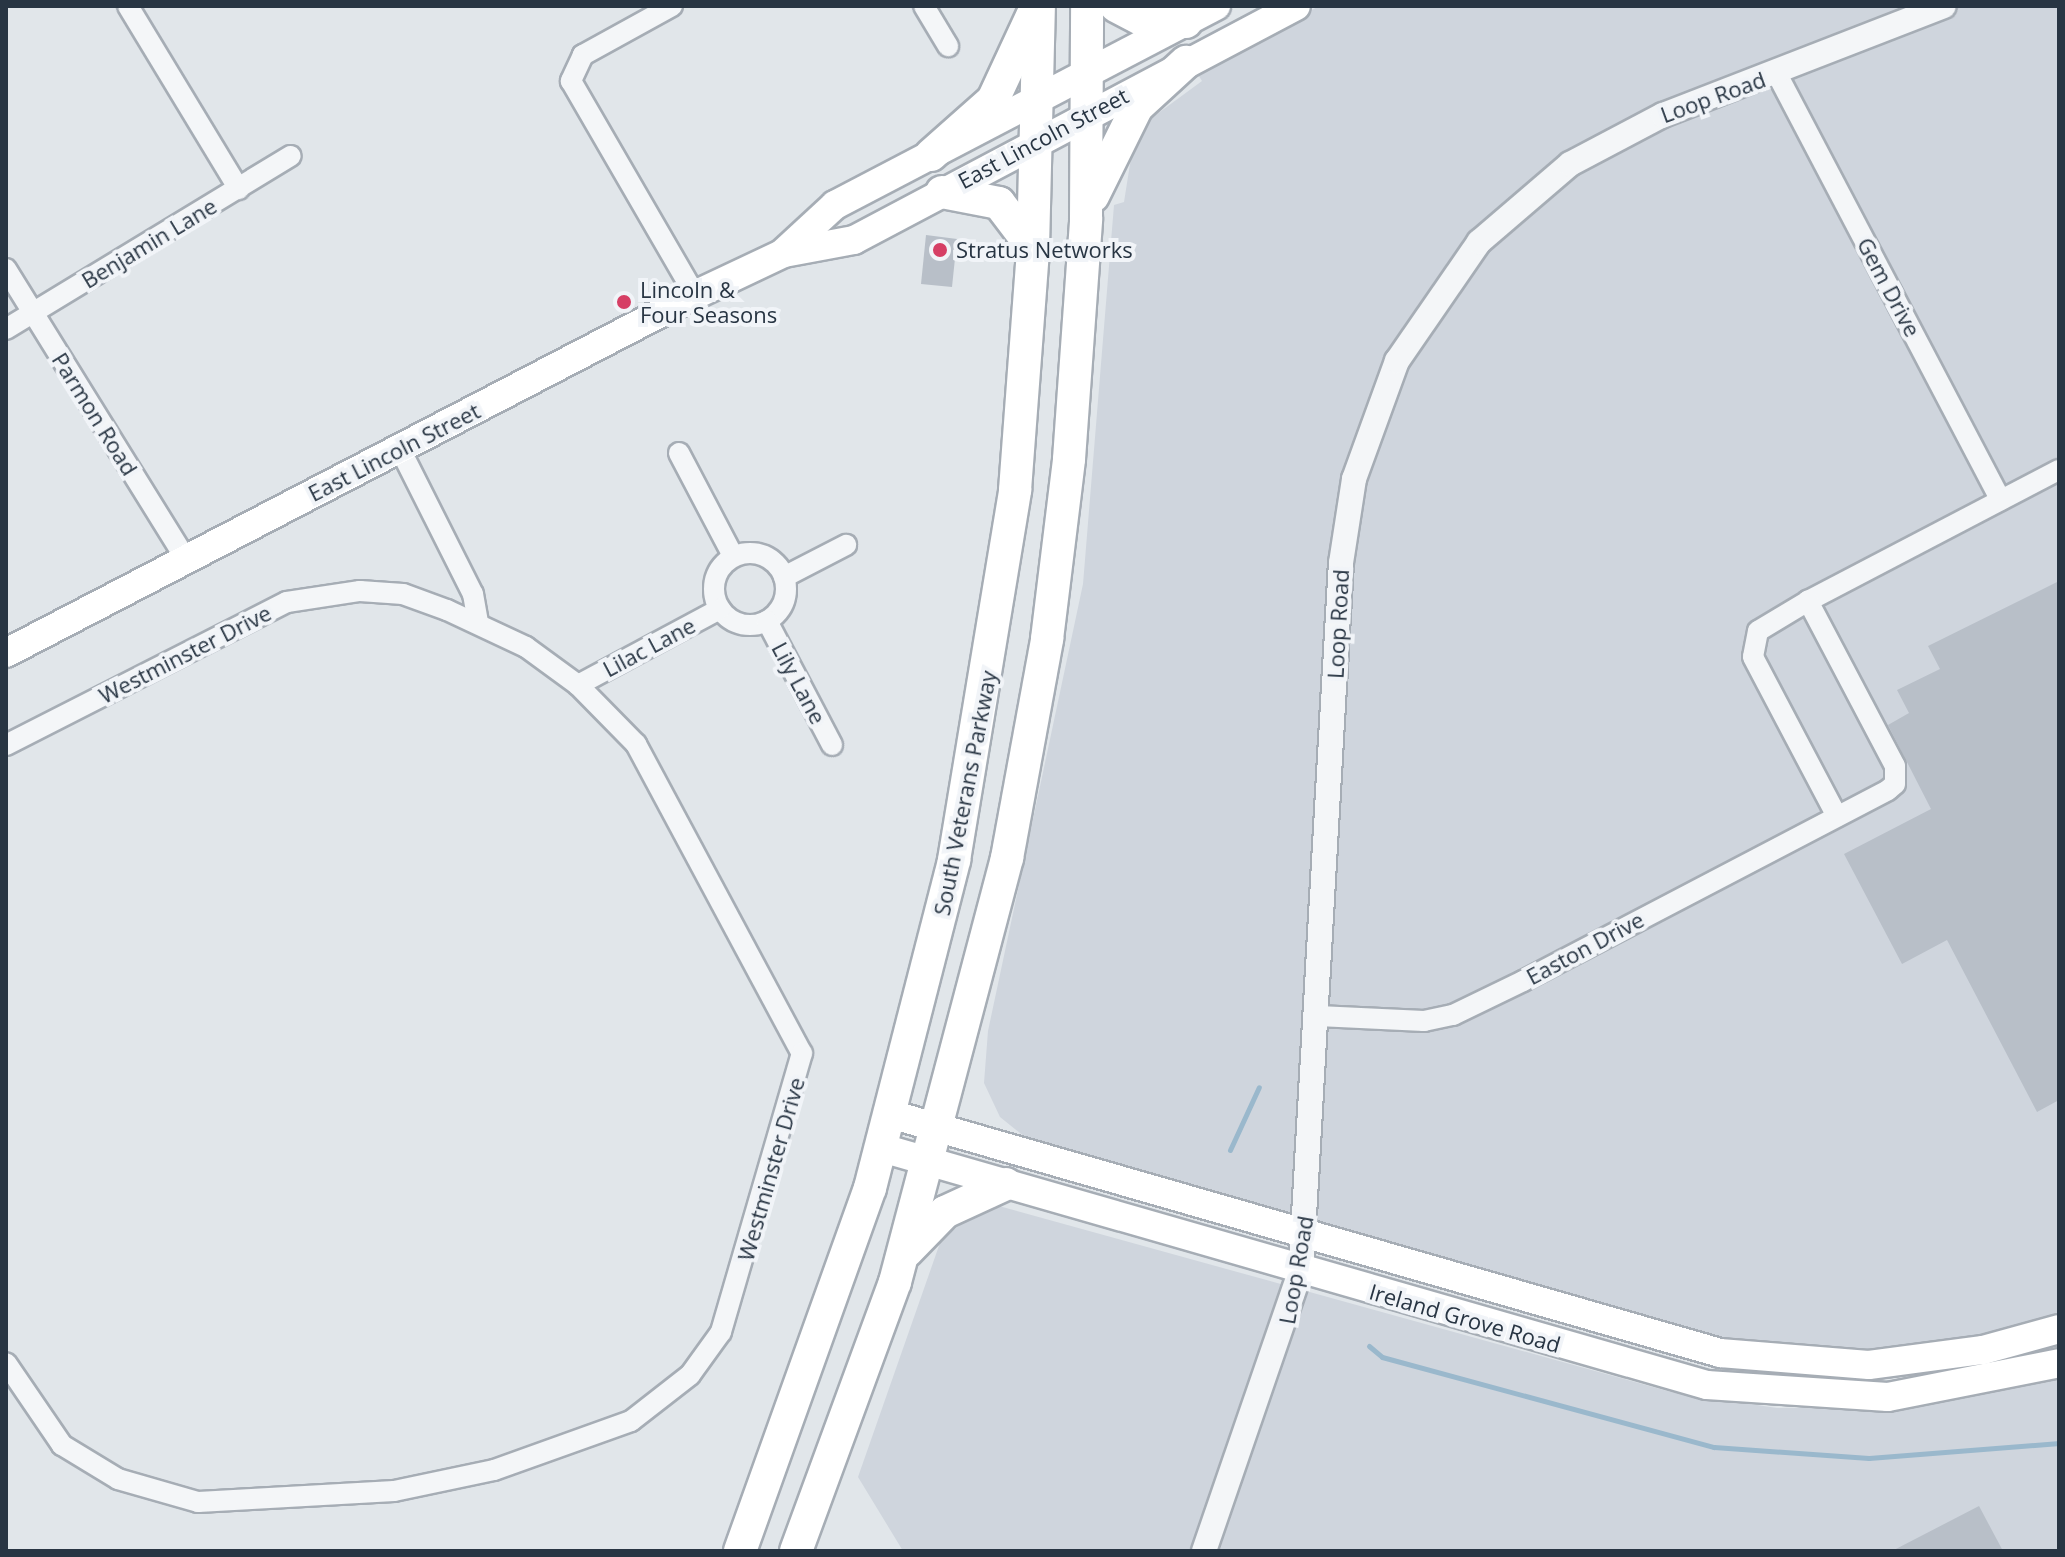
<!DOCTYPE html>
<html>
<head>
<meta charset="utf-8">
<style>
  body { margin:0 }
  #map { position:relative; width:2065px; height:1557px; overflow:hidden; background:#e1e6ea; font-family:"Open Sans",sans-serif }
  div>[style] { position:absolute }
  .built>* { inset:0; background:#cfd5dd }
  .stream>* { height:5px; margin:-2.5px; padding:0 2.5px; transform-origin:2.5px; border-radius:2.5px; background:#9ab8cc }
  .building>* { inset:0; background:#b8bfc8 }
  .roads { filter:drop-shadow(2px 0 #a6adb5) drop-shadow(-2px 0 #a6adb5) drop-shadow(0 2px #a6adb5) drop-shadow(0 -2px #a6adb5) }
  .minor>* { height:20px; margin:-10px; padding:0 10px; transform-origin:10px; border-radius:10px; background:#f4f6f8 }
  .minor>.ring { margin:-10px; padding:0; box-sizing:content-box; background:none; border:20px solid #f4f6f8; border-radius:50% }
  .tertiary>* { height:24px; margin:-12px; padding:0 12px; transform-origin:12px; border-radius:12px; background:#f4f6f8 }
  .secondary>* { height:28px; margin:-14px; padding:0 14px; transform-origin:14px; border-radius:14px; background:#fff }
  .trunk>* { height:32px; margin:-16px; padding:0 16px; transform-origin:16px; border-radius:16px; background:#fff }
  .dots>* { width:22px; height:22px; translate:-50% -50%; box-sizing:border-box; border:4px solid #f1f4f8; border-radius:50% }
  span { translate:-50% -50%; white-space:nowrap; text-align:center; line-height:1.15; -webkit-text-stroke:8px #f1f4f8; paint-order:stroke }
  .street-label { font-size:22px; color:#283543 }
  .poi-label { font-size:22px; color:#283543 }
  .left { translate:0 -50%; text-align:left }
  .frame { position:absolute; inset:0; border:8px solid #283543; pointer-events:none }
</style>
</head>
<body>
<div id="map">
  <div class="built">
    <div style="clip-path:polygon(1319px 6px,2059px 6px,2059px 1316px,1936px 1348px,1834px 1355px,1717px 1344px,1030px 1141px,1000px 1117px,984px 1083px,988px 1031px,1083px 584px,1114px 205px,1124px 202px,1133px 145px,1153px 117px,1202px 81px,1197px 73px)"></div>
    <div style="clip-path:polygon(988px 1203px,1671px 1392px,1777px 1408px,1918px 1407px,2059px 1377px,2059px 1551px,903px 1551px,858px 1477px,941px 1240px)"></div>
  </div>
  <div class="stream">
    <div style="left:1230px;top:1150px;width:69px;rotate:-65.3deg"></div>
    <div style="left:1369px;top:1346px;width:17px;rotate:40deg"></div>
    <div style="left:1382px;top:1357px;width:344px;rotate:15.2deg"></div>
    <div style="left:1714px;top:1447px;width:155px;rotate:4.1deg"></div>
    <div style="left:1869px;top:1458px;width:191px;rotate:-4.5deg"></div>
  </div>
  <div class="building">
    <div style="clip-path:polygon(926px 235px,957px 239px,952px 287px,921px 284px)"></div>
    <div style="clip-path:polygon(2059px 581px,2059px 1100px,2037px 1112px,1947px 940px,1902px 964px,1844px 854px,1931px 809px,1888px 725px,1909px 713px,1897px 690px,1940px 669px,1928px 646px)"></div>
    <div style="clip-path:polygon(1979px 1506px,2003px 1551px,1892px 1551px)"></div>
  </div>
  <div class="roads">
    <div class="minor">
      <div style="left:128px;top:6px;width:214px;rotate:58.8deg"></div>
      <div style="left:672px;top:6px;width:102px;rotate:151.2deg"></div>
      <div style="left:583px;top:55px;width:29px;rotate:115deg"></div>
      <div style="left:571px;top:81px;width:247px;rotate:59.9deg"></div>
      <div style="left:924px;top:6px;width:47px;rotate:59deg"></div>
      <div style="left:1777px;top:74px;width:481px;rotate:62.3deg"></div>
      <div style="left:6px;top:269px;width:341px;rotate:58.2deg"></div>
      <div style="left:6px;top:329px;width:333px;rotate:-31.3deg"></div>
      <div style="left:400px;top:449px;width:162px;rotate:63.3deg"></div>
      <div style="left:473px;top:594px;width:29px;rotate:80deg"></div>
      <div style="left:679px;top:453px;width:116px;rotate:62.3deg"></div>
      <div class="ring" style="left:714px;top:553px;width:52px;height:52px"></div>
      <div style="left:784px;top:577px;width:70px;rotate:-27.3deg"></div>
      <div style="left:1808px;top:601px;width:283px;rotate:-27.6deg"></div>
      <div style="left:767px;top:621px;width:140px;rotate:62.3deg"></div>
      <div style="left:578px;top:685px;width:161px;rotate:-28.2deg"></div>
      <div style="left:6px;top:745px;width:315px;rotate:-27deg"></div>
      <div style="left:287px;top:602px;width:74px;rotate:-8.6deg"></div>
      <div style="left:360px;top:591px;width:43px;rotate:4deg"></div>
      <div style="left:403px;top:594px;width:47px;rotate:20deg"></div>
      <div style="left:447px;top:610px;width:87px;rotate:25.1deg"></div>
      <div style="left:526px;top:647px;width:64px;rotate:36.2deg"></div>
      <div style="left:578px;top:685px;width:83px;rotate:45.5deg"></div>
      <div style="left:636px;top:744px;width:351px;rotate:61.8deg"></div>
      <div style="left:802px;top:1053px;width:291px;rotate:106.2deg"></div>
      <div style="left:721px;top:1332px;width:53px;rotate:125.8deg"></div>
      <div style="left:690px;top:1375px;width:75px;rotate:142.1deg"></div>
      <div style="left:631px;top:1421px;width:145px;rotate:160.3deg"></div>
      <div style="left:494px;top:1470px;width:102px;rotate:168.1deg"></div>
      <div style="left:394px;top:1491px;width:196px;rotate:176.8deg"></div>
      <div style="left:198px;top:1502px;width:83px;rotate:-164deg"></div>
      <div style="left:118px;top:1479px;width:66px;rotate:-148.7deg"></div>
      <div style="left:62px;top:1445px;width:99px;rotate:-124.3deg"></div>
      <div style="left:1318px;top:1016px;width:106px;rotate:2.7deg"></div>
      <div style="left:1424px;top:1021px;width:30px;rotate:-12deg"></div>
      <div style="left:1453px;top:1015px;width:78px;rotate:-25.9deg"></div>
      <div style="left:1523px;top:981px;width:412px;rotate:-27.6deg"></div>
      <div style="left:1888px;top:790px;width:9px;rotate:-41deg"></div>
      <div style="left:1895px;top:784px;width:18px;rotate:-90deg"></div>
      <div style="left:1895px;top:766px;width:187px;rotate:-117.8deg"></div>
      <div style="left:1808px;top:601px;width:58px;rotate:149deg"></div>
      <div style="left:1758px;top:631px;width:26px;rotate:101deg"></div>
      <div style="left:1753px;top:657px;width:180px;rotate:62.2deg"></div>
    </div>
    <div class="tertiary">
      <div style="left:1204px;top:1551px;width:298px;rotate:-71deg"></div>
      <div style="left:1301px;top:1269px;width:707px;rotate:-86.76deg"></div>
      <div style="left:1341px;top:563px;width:85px;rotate:-81.2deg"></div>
      <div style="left:1354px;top:479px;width:126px;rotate:-70deg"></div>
      <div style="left:1397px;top:361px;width:145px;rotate:-55.4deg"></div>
      <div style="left:1479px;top:242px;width:120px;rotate:-40.6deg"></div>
      <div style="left:1570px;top:164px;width:105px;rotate:-27.8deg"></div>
      <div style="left:1663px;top:115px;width:301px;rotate:-21.2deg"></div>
    </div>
    <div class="secondary">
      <div style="left:784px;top:252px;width:69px;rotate:-42.7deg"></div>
      <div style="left:835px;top:205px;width:430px;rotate:-27.6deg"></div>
      <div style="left:6px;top:653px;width:776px;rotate:-27.46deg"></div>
      <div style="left:695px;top:295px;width:98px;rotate:-25.3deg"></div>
      <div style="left:784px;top:253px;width:71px;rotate:-10.5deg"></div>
      <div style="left:854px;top:240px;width:500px;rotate:-27.9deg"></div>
      <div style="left:890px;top:1114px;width:864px;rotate:16.06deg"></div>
      <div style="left:1720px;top:1353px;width:149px;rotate:4.6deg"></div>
      <div style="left:1869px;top:1365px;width:115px;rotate:-7.5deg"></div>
      <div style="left:1983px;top:1350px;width:79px;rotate:-15.4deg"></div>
      <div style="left:882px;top:1148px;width:858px;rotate:16.03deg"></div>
      <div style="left:1707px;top:1385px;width:181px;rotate:3.8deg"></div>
      <div style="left:1888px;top:1397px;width:174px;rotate:-11.2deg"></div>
    </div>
    <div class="trunk">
      <div style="left:1116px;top:6px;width:34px;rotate:28deg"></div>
      <div style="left:1146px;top:22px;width:40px"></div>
      <div style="left:931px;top:155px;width:83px;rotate:-41.6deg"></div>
      <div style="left:993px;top:100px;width:93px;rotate:-65.1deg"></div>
      <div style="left:942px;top:192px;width:58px;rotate:10.9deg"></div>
      <div style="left:999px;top:203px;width:56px;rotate:52.9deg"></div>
      <div style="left:1093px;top:196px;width:99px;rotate:-63.7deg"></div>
      <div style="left:1137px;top:107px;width:67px;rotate:-42.6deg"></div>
      <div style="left:907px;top:1251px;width:54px;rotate:-45.7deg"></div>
      <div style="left:945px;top:1212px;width:67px;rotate:-24.7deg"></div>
      <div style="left:740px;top:1551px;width:386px;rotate:-70.3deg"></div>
      <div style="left:870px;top:1188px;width:339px;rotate:-75.6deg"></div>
      <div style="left:954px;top:860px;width:375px;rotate:-80.6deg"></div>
      <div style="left:1015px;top:490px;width:243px;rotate:-85.7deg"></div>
      <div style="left:1033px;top:248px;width:242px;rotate:-88.6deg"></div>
      <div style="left:796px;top:1551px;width:287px;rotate:-69.8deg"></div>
      <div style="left:895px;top:1282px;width:439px;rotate:-75.2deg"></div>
      <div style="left:1007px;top:858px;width:223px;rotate:-79.6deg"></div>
      <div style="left:1047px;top:639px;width:181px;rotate:-83deg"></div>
      <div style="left:1069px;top:459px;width:241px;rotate:-85.9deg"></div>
      <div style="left:1086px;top:219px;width:213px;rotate:-89.7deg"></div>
    </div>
  </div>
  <div class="dots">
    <div style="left:940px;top:250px;background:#d63f65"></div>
    <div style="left:624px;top:302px;background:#d63f65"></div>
  </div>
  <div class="street-label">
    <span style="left:1713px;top:97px;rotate:-20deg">Loop Road</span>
    <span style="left:1043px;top:138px;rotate:-28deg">East Lincoln Street</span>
    <span style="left:149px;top:243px;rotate:-31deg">Benjamin Lane</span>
    <span style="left:1889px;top:287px;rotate:62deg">Gem Drive</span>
    <span style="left:95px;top:414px;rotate:58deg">Parmon Road</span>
    <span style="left:394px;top:452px;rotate:-27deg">East Lincoln Street</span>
    <span style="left:1338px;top:624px;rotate:-87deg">Loop Road</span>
    <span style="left:649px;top:647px;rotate:-28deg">Lilac Lane</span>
    <span style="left:185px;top:654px;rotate:-27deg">Westminster Drive</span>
    <span style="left:799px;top:683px;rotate:62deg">Lily Lane</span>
    <span style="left:965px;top:793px;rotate:-79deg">South Veterans Parkway</span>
    <span style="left:1585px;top:948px;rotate:-28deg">Easton Drive</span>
    <span style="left:771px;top:1169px;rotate:-74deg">Westminster Drive</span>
    <span style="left:1296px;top:1270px;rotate:-80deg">Loop Road</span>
    <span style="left:1465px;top:1318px;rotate:16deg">Ireland Grove Road</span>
  </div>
  <div class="poi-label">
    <span class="left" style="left:956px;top:250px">Stratus Networks</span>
    <span class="left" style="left:640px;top:302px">Lincoln &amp;<br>Four Seasons</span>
  </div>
  <div class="frame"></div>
</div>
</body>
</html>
